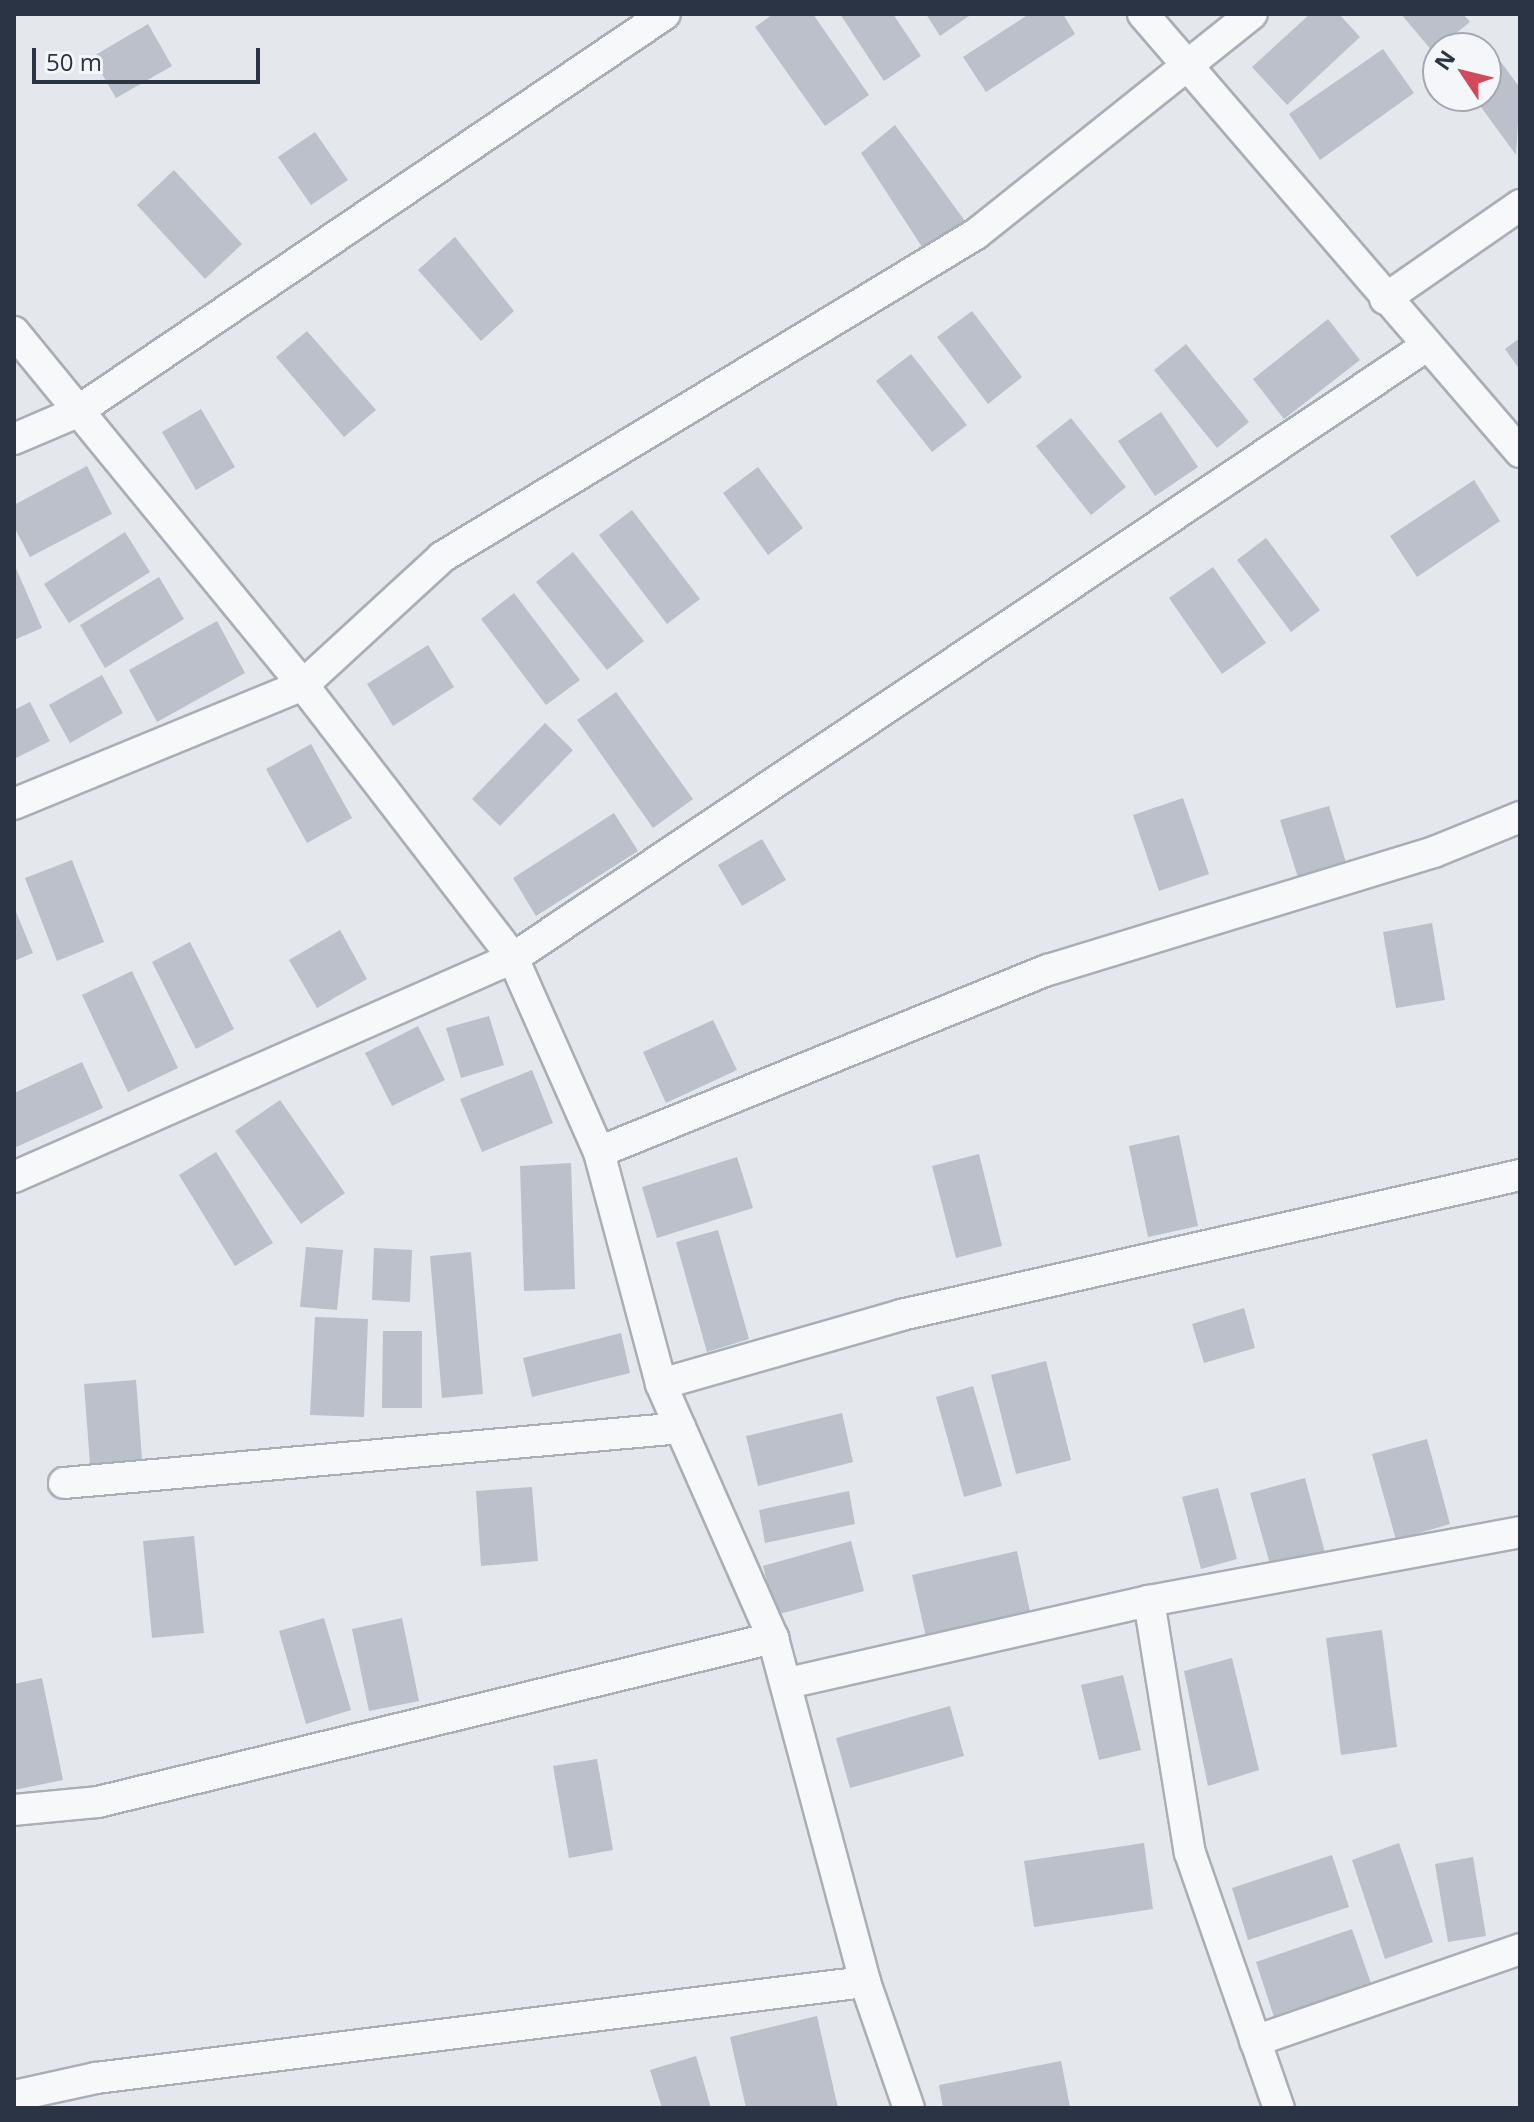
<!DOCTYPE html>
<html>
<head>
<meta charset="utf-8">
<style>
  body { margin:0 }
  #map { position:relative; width:1534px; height:2122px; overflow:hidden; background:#e4e7ec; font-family:"Open Sans",sans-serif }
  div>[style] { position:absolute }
  .building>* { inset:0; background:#bbc0ca }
  .roads { filter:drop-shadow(2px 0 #a9aeb7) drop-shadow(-2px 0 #a9aeb7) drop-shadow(0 2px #a9aeb7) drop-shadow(0 -2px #a9aeb7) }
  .minor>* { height:30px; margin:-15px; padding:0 15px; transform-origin:15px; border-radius:15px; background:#f7f8fa }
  span { translate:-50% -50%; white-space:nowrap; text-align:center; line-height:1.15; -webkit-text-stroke:7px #f4f6f9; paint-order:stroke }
  .frame { position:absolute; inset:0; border:16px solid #2b3445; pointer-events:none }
  .north { position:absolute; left:1422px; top:32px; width:80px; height:80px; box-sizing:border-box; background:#f4f6f9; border:2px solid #a4a8b1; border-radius:50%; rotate:305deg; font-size:22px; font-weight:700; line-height:32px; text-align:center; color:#2b3445 }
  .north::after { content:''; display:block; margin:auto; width:28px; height:36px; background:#d1495b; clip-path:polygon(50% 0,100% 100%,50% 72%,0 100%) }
  .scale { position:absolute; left:32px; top:48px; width:228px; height:36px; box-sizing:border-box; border:4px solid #2b3445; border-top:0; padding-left:10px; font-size:24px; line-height:28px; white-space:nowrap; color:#2b3445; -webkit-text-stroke:6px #f4f6f9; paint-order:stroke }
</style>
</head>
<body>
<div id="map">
  <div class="building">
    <div style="clip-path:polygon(773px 14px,813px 14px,869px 95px,825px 126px,755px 27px)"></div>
    <div style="clip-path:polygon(840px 14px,893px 14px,921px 56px,884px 81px)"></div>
    <div style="clip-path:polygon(926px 14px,972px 14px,940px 36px)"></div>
    <div style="clip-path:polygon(1029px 14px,1063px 14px,1075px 34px,986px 92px,963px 57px)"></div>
    <div style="clip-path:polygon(1310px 14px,1339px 14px,1360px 37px,1287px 105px,1252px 67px)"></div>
    <div style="clip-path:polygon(1401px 14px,1463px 14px,1470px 22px,1433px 52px)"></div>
    <div style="clip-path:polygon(148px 24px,172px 66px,116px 98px,92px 57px)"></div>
    <div style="clip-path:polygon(1490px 47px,1520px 88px,1516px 155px,1473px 96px,1486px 96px)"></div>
    <div style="clip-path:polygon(1383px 49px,1414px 93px,1320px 160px,1289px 114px)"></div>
    <div style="clip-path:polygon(895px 125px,965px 221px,924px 250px,861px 153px)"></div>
    <div style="clip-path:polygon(315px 132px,348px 180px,311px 205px,278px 157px)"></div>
    <div style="clip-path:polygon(174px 170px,242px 244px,205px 279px,137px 205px)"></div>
    <div style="clip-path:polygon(455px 237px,514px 311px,481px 341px,418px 270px)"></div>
    <div style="clip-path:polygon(972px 311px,1022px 377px,988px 404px,937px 337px)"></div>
    <div style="clip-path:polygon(1328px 319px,1360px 360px,1284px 419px,1253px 379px)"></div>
    <div style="clip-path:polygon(307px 331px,376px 410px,344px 437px,276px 357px)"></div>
    <div style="clip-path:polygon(1520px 338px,1520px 370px,1505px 349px)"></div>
    <div style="clip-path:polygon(1186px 344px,1249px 422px,1217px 448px,1154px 370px)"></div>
    <div style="clip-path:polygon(911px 354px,967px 425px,932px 452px,876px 381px)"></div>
    <div style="clip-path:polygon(201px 409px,235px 467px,196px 490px,162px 432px)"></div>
    <div style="clip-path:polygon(1161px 412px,1198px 467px,1155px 496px,1118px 441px)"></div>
    <div style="clip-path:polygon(1071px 418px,1126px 487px,1091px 515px,1036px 446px)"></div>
    <div style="clip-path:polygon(87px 466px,112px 514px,30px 557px,14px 527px,14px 505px)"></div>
    <div style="clip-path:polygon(758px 467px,803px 528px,768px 555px,723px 493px)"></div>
    <div style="clip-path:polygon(1474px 480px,1500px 521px,1417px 577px,1390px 536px)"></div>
    <div style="clip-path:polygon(632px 510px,700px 599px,667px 624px,599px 535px)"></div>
    <div style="clip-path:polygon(125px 532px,150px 572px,69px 623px,44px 584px)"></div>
    <div style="clip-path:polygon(1266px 538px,1320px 610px,1291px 632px,1237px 560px)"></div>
    <div style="clip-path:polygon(573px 552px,644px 641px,607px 670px,536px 582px)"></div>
    <div style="clip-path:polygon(14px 564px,42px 628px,14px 640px)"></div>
    <div style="clip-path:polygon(1213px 567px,1266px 643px,1222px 674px,1169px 598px)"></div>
    <div style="clip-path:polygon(159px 577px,184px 619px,105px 668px,80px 625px)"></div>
    <div style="clip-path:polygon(514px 593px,580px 680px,546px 705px,481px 619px)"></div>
    <div style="clip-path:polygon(217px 621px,245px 673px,157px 722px,129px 670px)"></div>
    <div style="clip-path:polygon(428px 645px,454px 687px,393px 726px,367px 684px)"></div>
    <div style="clip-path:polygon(102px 675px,123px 713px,70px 743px,49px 705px)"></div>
    <div style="clip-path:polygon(616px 692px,693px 799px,653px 828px,577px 720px)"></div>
    <div style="clip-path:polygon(30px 702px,50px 741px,14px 759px,14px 710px)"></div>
    <div style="clip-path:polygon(545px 723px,573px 750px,500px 826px,472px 799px)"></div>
    <div style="clip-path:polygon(311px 744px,352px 818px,307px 843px,266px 769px)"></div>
    <div style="clip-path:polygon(1183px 798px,1209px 874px,1159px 891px,1133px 815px)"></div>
    <div style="clip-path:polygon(1329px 806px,1347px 866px,1299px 881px,1280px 820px)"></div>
    <div style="clip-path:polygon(614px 813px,638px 851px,536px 916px,513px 878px)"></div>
    <div style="clip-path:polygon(762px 839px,786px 880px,742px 906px,718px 865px)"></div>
    <div style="clip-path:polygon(72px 860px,104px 942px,57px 961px,25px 878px)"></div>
    <div style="clip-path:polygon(14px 907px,33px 953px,14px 961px)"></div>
    <div style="clip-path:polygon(1432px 923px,1445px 1000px,1396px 1008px,1383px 932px)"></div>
    <div style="clip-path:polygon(340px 930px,367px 979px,317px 1008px,289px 960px)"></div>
    <div style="clip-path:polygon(190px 942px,234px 1029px,196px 1049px,152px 962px)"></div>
    <div style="clip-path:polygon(132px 971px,178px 1068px,128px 1092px,82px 995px)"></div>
    <div style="clip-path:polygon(489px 1016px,504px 1065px,461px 1078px,446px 1028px)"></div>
    <div style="clip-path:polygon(713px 1020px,737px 1070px,666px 1103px,643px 1052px)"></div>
    <div style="clip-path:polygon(418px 1026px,445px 1080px,392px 1106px,365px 1053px)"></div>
    <div style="clip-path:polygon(82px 1062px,103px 1108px,14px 1148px,14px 1093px)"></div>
    <div style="clip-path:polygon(532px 1070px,553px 1123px,482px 1152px,460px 1099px)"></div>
    <div style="clip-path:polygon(280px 1100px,345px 1193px,301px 1224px,235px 1131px)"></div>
    <div style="clip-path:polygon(1179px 1135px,1198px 1226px,1148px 1237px,1129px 1146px)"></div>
    <div style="clip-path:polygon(216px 1152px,273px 1243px,235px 1266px,179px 1175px)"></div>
    <div style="clip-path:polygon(979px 1154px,1002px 1246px,956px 1258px,932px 1166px)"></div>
    <div style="clip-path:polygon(737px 1157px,753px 1208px,657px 1238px,642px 1187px)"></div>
    <div style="clip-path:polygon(571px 1163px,575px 1289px,524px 1291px,520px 1166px)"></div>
    <div style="clip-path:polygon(718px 1230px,749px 1339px,707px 1352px,676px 1242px)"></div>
    <div style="clip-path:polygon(306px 1247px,343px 1250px,337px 1310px,300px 1307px)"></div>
    <div style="clip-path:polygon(374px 1248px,412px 1250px,410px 1302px,372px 1300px)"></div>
    <div style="clip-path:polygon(471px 1252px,483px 1394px,442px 1398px,430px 1256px)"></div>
    <div style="clip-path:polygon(1244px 1308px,1255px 1348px,1204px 1363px,1192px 1324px)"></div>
    <div style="clip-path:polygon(315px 1317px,368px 1319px,364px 1417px,310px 1415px)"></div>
    <div style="clip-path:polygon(383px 1331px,422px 1331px,422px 1408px,382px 1408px)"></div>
    <div style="clip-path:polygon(621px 1333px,630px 1373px,532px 1397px,523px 1358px)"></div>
    <div style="clip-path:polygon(1046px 1361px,1071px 1460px,1016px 1474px,991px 1375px)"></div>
    <div style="clip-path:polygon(136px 1380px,142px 1459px,90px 1464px,84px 1384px)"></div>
    <div style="clip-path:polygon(973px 1386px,1002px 1486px,964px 1497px,936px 1397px)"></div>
    <div style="clip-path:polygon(842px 1413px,853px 1462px,758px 1486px,746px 1436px)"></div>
    <div style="clip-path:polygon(1427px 1439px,1450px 1524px,1396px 1540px,1372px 1454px)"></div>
    <div style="clip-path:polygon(1305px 1478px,1325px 1553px,1271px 1568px,1250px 1493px)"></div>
    <div style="clip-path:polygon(532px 1487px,538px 1561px,481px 1566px,476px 1491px)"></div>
    <div style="clip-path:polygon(1218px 1488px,1237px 1559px,1201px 1569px,1182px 1497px)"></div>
    <div style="clip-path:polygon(849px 1491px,855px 1524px,765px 1543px,759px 1510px)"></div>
    <div style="clip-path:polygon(194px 1536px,204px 1633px,152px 1638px,143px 1541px)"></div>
    <div style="clip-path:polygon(851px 1541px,864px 1591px,776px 1615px,763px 1566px)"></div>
    <div style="clip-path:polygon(1017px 1551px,1030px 1612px,926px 1637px,912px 1575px)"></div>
    <div style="clip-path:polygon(324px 1618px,351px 1710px,306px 1724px,279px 1631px)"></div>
    <div style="clip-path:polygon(402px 1618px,419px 1701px,369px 1711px,352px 1629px)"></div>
    <div style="clip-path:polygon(1382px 1630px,1397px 1747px,1341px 1755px,1326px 1638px)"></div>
    <div style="clip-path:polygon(1232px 1658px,1259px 1770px,1208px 1786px,1184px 1671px)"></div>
    <div style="clip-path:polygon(1123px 1675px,1141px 1750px,1099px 1760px,1081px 1685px)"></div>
    <div style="clip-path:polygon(42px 1678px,63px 1780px,14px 1790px,14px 1684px)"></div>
    <div style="clip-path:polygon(950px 1706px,964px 1756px,850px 1788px,836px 1738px)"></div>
    <div style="clip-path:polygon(597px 1759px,613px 1850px,569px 1858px,553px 1766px)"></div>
    <div style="clip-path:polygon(1144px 1843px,1153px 1909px,1034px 1927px,1024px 1861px)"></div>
    <div style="clip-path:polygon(1399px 1843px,1433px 1942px,1385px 1959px,1352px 1860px)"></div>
    <div style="clip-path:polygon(1332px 1855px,1349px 1907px,1248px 1940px,1232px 1888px)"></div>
    <div style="clip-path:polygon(1473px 1857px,1486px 1936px,1448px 1942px,1435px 1864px)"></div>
    <div style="clip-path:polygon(1352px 1929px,1373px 1989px,1276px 2023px,1256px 1962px)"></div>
    <div style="clip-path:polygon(817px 2016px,838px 2108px,746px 2108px,730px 2037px)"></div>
    <div style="clip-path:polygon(696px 2056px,711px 2108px,662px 2108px,650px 2070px)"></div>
    <div style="clip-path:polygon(1061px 2061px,1070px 2107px,943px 2108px,939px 2085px)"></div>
  </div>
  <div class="roads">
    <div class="minor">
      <div style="left:1143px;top:14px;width:578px;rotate:49.28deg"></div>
      <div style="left:1385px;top:299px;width:165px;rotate:-34.8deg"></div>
      <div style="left:14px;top:332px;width:456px;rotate:50.7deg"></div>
      <div style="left:303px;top:685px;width:344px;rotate:52.4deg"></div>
      <div style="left:513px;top:958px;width:212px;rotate:66.1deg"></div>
      <div style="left:599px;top:1152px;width:240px;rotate:75deg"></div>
      <div style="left:661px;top:1384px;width:278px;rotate:66.2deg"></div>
      <div style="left:773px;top:1638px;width:356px;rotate:75deg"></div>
      <div style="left:865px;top:1982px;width:133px;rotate:70.8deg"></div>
      <div style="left:14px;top:439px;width:66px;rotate:-23.1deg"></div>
      <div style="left:75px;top:413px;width:712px;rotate:-34.07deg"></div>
      <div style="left:14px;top:804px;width:313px;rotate:-22.4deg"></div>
      <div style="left:303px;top:685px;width:189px;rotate:-42.6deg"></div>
      <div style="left:442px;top:557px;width:624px;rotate:-31.17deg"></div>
      <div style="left:976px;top:234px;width:353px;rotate:-38.6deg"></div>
      <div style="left:599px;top:1152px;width:484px;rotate:-22.1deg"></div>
      <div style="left:1048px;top:970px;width:404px;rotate:-17deg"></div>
      <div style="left:1434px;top:852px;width:93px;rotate:-22.1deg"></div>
      <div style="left:14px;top:1177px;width:545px;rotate:-23.7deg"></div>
      <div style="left:513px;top:958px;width:1098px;rotate:-33.82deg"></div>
      <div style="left:661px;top:1384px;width:250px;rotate:-16deg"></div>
      <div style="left:901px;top:1315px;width:635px;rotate:-12.74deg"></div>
      <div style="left:64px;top:1483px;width:619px;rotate:-5.09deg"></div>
      <div style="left:1149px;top:1601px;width:255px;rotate:80.8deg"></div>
      <div style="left:1190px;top:1853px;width:270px;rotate:70.8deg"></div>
      <div style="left:788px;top:1683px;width:370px;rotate:-12.8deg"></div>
      <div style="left:1149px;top:1601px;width:377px;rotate:-10.5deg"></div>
      <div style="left:14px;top:1810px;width:84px;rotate:-5.4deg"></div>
      <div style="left:98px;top:1802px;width:695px;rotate:-13.66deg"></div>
      <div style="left:1255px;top:2041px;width:281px;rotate:-19.1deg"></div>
      <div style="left:14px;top:2096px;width:84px;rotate:-12.4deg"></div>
      <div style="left:96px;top:2078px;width:775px;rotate:-7.12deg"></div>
    </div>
  </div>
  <div class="frame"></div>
  <div class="north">N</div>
  <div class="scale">50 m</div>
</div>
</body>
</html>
